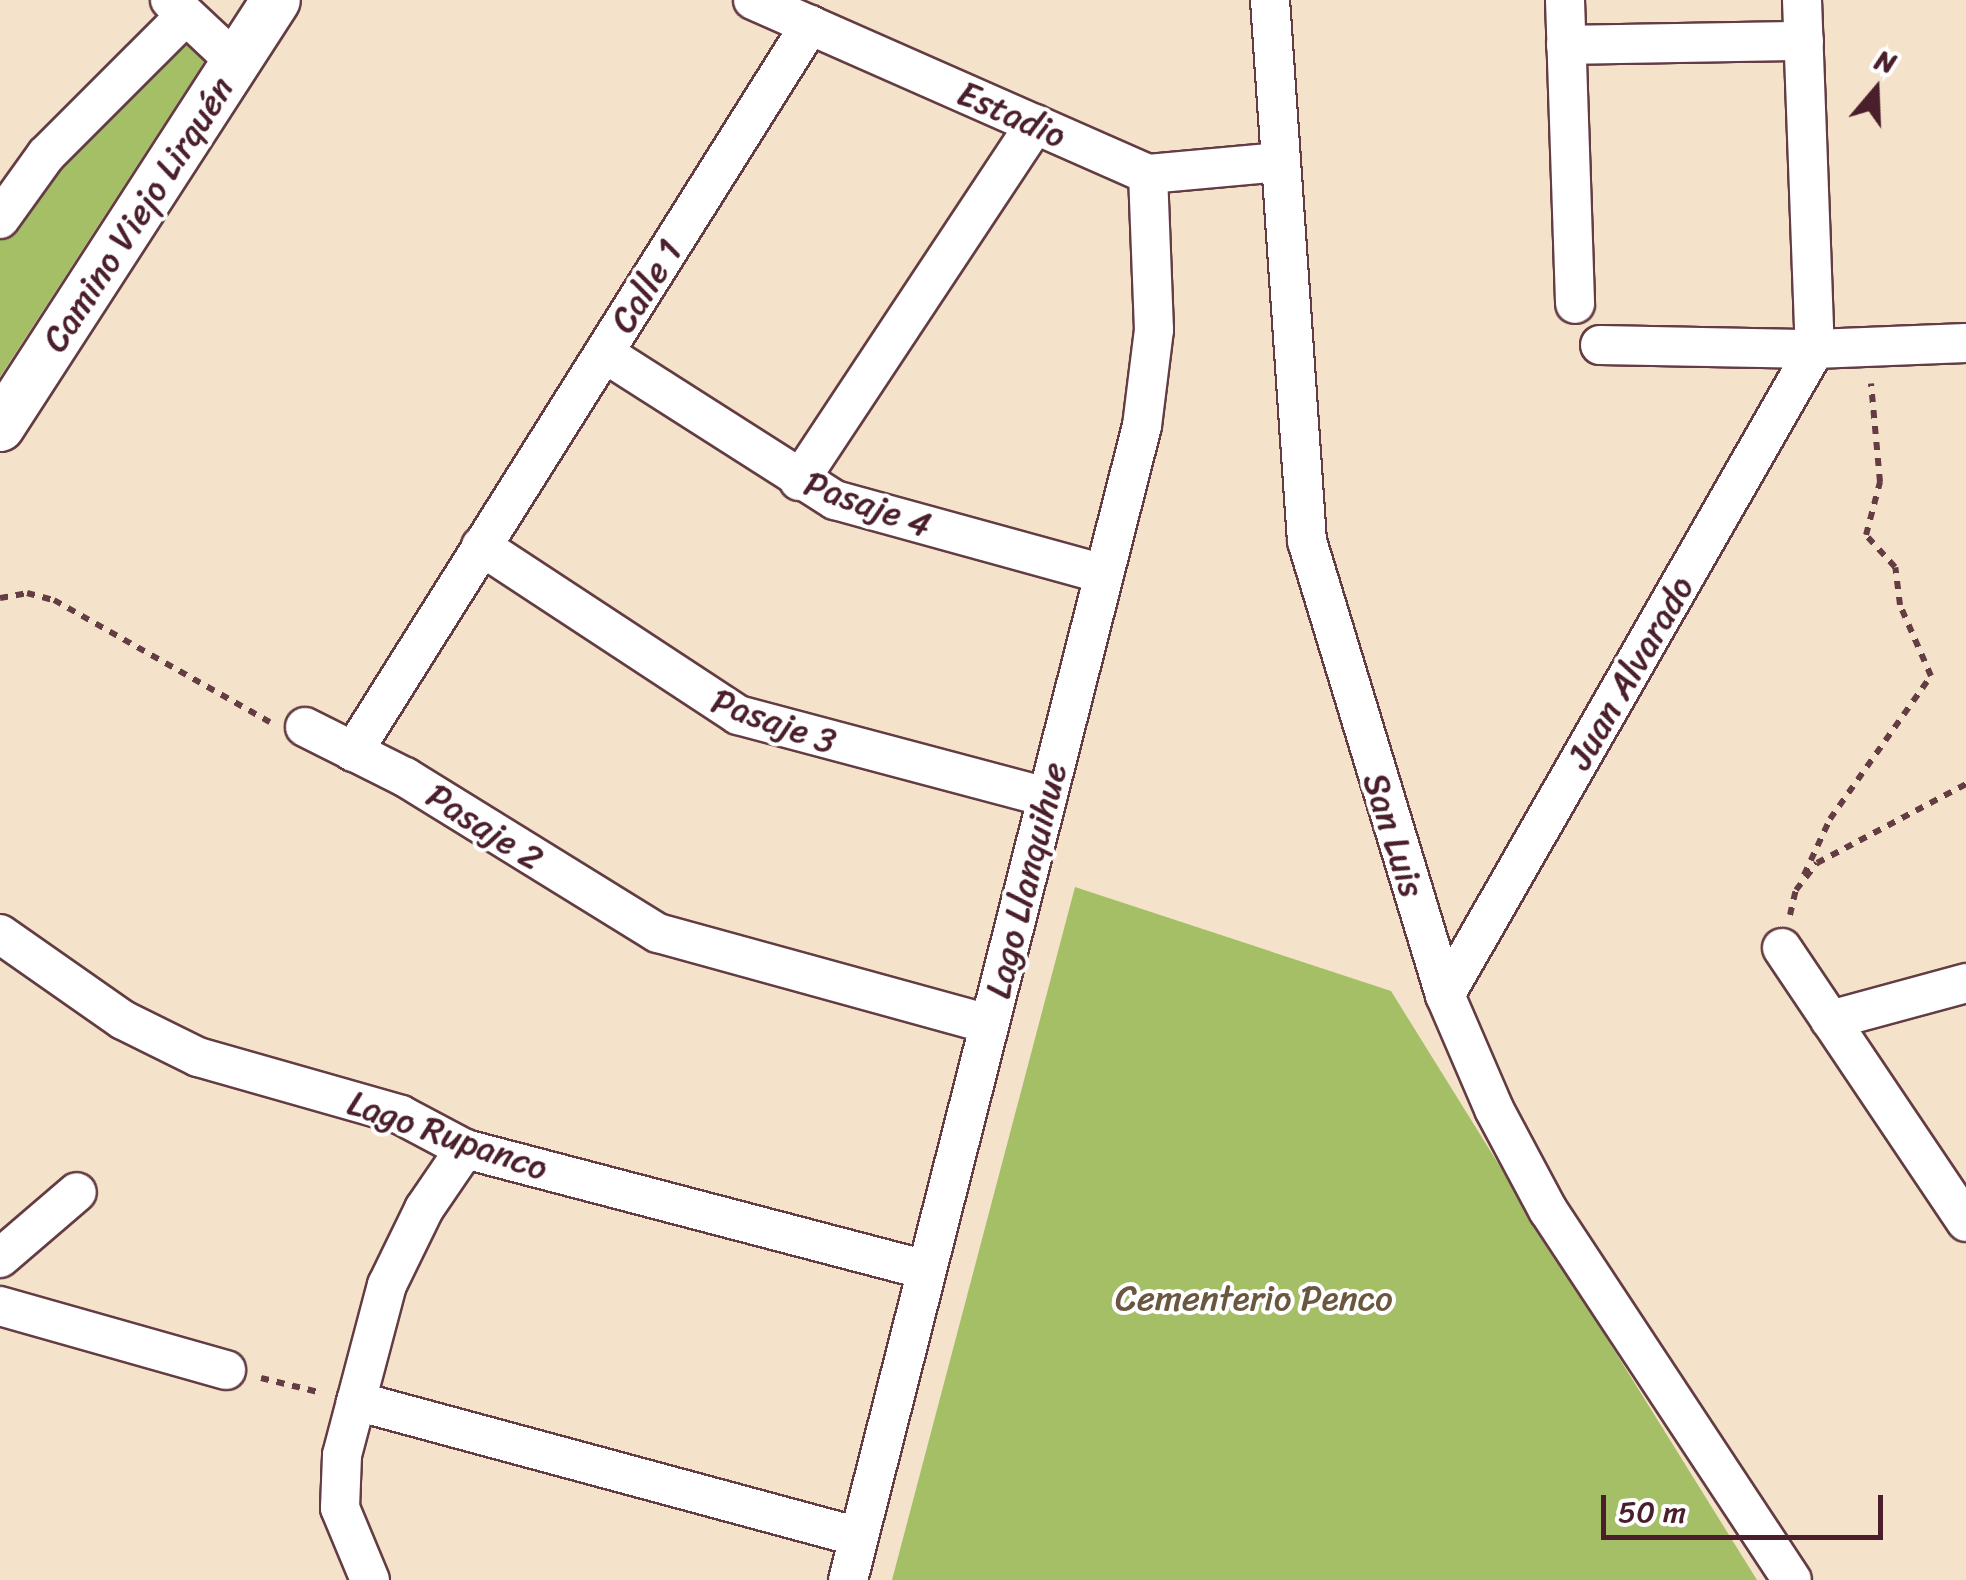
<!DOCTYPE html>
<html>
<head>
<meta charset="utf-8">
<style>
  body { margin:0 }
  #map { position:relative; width:1966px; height:1580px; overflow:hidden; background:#f4e3ca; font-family:Sriracha,sans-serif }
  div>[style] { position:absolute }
  .green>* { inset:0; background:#a5bf66 }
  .path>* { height:6px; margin-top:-3px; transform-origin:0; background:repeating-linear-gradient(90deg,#643c43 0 8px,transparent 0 16px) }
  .roads { filter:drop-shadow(2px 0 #643c43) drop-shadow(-2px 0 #643c43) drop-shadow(0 2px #643c43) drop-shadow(0 -2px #643c43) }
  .minor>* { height:38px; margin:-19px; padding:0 19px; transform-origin:19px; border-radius:19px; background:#fff }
  .tertiary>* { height:48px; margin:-24px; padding:0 24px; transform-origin:24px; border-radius:24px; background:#fff }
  span { translate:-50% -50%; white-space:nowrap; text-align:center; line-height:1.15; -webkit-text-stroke:8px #fff; paint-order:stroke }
  .street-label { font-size:35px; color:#4a1f2b }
  .park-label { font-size:35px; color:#6a5740 }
  .north { position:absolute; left:1826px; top:40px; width:100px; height:100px; -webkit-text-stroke:8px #fff; paint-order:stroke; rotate:19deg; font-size:28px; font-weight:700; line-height:40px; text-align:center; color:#4a1f2b }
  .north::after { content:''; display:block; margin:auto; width:35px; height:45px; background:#4a1f2b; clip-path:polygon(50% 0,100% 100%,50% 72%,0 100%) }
  .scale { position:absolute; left:1601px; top:1495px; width:282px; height:45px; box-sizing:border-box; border:5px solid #4a1f2b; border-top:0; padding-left:12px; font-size:30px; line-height:35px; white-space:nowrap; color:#4a1f2b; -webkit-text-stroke:8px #fff; paint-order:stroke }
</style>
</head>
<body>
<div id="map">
  <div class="green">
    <div style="clip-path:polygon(182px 34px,208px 56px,0 377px,0 233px)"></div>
    <div style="clip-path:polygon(1075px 887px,1391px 991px,1757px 1580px,892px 1580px)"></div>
  </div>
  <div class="path">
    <div style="left:0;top:598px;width:27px;rotate:-10deg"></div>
    <div style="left:27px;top:593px;width:28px;rotate:15deg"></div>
    <div style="left:54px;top:600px;width:248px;rotate:29.5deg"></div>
    <div style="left:1804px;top:875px;width:62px;rotate:-65.1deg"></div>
    <div style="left:1830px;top:819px;width:175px;rotate:-54.8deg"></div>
    <div style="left:1931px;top:676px;width:77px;rotate:-113.6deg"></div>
    <div style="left:1900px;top:605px;width:38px;rotate:-97deg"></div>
    <div style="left:1895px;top:567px;width:43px;rotate:-132.2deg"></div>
    <div style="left:1866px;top:535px;width:55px;rotate:-75.2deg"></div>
    <div style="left:1880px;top:482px;width:99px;rotate:-95.2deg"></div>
    <div style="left:1790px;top:915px;width:26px;rotate:-77deg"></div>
    <div style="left:1796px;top:890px;width:34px;rotate:-52deg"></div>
    <div style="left:1817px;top:863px;width:169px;rotate:-27.9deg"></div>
    <div style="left:261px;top:1378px;width:63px;rotate:13.8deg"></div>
  </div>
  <div class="roads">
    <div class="minor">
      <div style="left:170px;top:0;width:91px;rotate:43.2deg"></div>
      <div style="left:753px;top:0;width:432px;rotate:23.8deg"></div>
      <div style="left:1148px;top:174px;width:133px;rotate:-5.2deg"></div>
      <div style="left:1270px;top:0;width:542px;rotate:86.09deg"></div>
      <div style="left:1307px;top:541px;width:475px;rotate:73.1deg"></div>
      <div style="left:1445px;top:995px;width:124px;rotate:66.7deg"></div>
      <div style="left:1494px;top:1109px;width:115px;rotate:61.9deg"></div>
      <div style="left:1548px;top:1210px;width:443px;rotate:56.6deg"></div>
      <div style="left:1565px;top:0;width:304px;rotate:88.1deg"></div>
      <div style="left:1802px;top:0;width:349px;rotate:87.9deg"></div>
      <div style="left:1566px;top:45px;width:238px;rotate:-1deg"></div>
      <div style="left:0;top:219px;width:79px;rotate:-54.3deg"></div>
      <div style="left:46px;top:155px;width:197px;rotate:-45deg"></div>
      <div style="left:1600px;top:345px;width:215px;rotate:1.1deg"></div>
      <div style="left:1815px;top:349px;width:151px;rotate:-2.3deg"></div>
      <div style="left:604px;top:353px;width:274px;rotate:32.5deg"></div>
      <div style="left:835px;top:500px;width:279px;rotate:15.4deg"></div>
      <div style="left:799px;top:481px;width:428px;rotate:-56.5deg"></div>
      <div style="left:481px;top:546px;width:308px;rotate:33.3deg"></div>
      <div style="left:738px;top:715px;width:320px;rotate:14.9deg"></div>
      <div style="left:305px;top:727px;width:112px;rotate:26.6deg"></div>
      <div style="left:405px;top:777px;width:297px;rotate:31.7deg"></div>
      <div style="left:658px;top:933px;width:343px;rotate:15.4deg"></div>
      <div style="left:353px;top:752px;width:859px;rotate:-57.85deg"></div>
      <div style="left:0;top:934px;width:150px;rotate:35deg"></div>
      <div style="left:123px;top:1020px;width:84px;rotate:26.3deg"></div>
      <div style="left:198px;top:1057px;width:211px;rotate:15.9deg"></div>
      <div style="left:401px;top:1115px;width:72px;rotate:28deg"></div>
      <div style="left:465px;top:1149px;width:477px;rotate:14.7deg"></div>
      <div style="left:1782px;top:948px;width:330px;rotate:56.1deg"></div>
      <div style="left:1445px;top:995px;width:744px;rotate:-60.2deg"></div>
      <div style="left:1830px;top:1020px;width:141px;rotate:-15.2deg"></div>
      <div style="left:0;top:1258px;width:101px;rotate:-40.6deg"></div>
      <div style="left:0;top:1306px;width:235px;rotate:15.8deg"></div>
      <div style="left:356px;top:1401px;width:521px;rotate:15.13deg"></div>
      <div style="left:370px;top:1580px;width:78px;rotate:-112.6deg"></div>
      <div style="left:340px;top:1508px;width:53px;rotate:-87.8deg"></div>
      <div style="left:342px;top:1455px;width:176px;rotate:-75.2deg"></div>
      <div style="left:387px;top:1285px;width:85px;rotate:-64deg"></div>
      <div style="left:424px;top:1209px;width:73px;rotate:-55.7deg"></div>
      <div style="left:848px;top:1580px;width:1191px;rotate:-75.71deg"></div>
      <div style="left:1142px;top:426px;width:97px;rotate:-82.9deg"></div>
      <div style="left:1154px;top:330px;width:156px;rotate:-92.2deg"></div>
    </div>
    <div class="tertiary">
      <div style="left:0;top:427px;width:508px;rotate:-57.12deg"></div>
    </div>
  </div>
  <div class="street-label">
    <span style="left:1012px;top:114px;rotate:24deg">Estadio</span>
    <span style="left:138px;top:214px;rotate:-57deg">Camino Viejo Lirquén</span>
    <span style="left:646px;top:286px;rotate:-58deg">Calle 1</span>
    <span style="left:868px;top:504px;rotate:20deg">Pasaje 4</span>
    <span style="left:1630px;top:672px;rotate:-60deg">Juan Alvarado</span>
    <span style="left:774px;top:721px;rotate:20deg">Pasaje 3</span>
    <span style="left:485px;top:827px;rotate:33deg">Pasaje 2</span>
    <span style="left:1394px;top:835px;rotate:72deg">San Luis</span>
    <span style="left:1026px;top:880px;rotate:-76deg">Lago Llanquihue</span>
    <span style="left:448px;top:1135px;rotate:19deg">Lago Rupanco</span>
  </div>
  <div class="park-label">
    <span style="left:1254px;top:1298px">Cementerio Penco</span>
  </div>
  <div class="north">N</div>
  <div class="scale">50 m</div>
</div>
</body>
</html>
